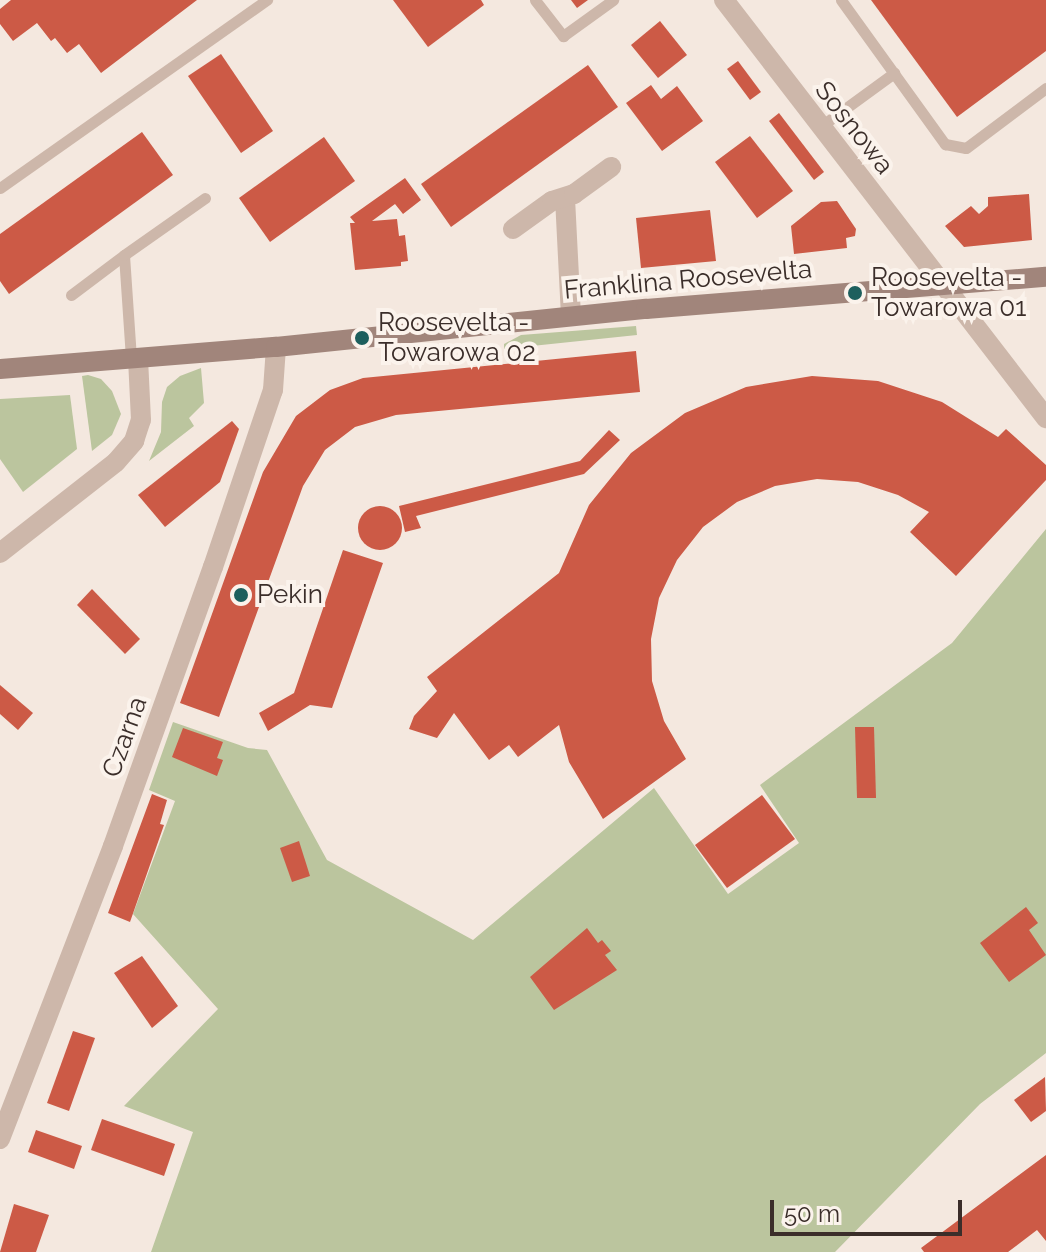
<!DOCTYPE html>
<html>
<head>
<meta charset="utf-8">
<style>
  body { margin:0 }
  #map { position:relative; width:1046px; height:1252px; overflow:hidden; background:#f4e8df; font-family:Raleway,sans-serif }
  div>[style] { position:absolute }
  .green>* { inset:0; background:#bbc59e }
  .building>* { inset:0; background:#cc5a46 }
  .round { border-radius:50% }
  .lane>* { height:11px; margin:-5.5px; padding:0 5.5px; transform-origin:5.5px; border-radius:5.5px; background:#cdb7aa }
  .street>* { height:20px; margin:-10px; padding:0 10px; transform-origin:10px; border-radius:10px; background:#cdb7aa }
  .secondary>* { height:20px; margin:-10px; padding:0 10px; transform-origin:10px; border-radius:10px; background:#a1857b }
  .dots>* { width:22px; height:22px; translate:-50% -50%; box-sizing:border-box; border:4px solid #fbf3ec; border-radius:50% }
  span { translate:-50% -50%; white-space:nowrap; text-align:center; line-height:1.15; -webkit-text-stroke:8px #fbf3ec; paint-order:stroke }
  .street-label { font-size:26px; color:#3b2e2a }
  .poi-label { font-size:26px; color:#3b2e2a }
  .left { translate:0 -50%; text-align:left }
  .scale { position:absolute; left:770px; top:1200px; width:192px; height:36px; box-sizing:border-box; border:4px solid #3b2e2a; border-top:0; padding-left:10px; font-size:24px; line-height:28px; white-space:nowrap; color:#3b2e2a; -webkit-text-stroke:6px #fbf3ec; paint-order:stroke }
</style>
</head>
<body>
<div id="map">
  <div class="green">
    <div style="clip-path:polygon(636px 326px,637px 335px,504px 349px,504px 344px,521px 335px)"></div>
    <div style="clip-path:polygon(201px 368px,204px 403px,189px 418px,194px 426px,149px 461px,161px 432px,162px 402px,167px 387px,180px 376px)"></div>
    <div style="clip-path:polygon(88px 375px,101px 379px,112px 391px,121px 414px,112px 435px,92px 451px,82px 376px)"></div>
    <div style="clip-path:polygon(70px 395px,77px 449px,23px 492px,0 459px,0 399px)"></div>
    <div style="clip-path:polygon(1046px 529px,1046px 1053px,980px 1104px,835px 1252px,151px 1252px,193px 1132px,124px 1106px,218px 1009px,133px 914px,175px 801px,149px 790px,173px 722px,248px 748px,267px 750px,327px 860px,473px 940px,654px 788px,728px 894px,799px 843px,760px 785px,952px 643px)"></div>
  </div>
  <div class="building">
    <div style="clip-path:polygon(11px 0,197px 0,101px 73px,79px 44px,67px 53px,55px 38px,51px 41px,37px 23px,13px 41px,0 24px,0 9px)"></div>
    <div style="clip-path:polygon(393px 0,481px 0,484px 5px,428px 47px)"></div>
    <div style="clip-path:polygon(571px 0,588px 0,577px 8px)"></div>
    <div style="clip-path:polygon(871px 0,1046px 0,1046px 51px,957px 117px)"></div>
    <div style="clip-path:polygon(660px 21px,687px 55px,658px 78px,631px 45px)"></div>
    <div style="clip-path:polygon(221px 54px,273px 131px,241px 153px,188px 76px)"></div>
    <div style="clip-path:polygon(738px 61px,761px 92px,750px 100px,727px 69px)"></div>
    <div style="clip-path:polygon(588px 65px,618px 107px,451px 227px,421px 184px)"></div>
    <div style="clip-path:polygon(651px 85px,661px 99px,677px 86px,703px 121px,662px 151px,626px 103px)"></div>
    <div style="clip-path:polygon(779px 113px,824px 172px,814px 180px,769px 121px)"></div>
    <div style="clip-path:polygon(142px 132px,173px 175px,9px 294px,0 281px,0 234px)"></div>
    <div style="clip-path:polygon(750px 136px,793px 191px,757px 218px,715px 162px)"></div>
    <div style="clip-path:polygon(324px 137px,355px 181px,270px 242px,239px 198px)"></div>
    <div style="clip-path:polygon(405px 178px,421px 200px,403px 214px,395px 204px,372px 221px,397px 219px,399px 236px,405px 235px,408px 261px,401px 262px,401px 266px,355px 270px,350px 223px,355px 223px,350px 217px)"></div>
    <div style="clip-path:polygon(1029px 194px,1032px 240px,964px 247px,945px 226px,971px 206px,979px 214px,988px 206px,988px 197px)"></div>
    <div style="clip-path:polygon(837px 201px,856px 229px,855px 236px,846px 238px,847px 248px,794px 254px,791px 226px,821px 202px)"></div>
    <div style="clip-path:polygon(710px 210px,716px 261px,641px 268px,636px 218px)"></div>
    <div style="clip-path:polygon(636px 351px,640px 392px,396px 415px,355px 427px,325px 450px,303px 486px,219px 717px,180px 703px,263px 472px,296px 416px,330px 390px,363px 378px)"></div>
    <div style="clip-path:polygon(812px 376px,878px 381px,942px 402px,998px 437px,1006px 429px,1046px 465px,1046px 480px,956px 576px,910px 532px,929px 512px,898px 495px,858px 482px,817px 479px,775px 486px,737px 502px,703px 527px,677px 560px,659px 598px,651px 639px,652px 681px,664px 721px,686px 759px,603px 819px,569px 762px,559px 725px,518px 757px,509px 745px,489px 760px,454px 713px,437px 738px,409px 729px,414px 716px,437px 691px,427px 677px,559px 573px,589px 505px,631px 453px,685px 413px,746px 387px)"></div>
    <div style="clip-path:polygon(232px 421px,239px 429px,220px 482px,165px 527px,138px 495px)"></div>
    <div style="clip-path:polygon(609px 430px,620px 440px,584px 474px,416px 516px,421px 528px,405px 532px,399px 506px,580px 461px)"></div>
    <div class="round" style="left:358px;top:506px;width:44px;height:44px"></div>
    <div style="clip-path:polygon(343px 550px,383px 563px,332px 708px,310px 705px,268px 731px,259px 713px,294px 693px)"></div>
    <div style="clip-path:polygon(92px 589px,140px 639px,125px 654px,77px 605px)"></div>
    <div style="clip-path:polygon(0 685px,33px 713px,18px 730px,0 714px)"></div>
    <div style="clip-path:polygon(855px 727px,874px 727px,876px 798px,857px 798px)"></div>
    <div style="clip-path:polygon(183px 728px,223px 742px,217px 758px,223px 760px,217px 776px,172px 757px)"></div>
    <div style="clip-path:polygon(152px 794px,167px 800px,160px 824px,164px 825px,130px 922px,108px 913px)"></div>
    <div style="clip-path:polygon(762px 795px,795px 839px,727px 888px,695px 845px)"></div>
    <div style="clip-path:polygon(299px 841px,310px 876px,292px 882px,280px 848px)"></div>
    <div style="clip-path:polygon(1026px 907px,1038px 923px,1029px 930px,1046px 955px,1009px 982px,980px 943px)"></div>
    <div style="clip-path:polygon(587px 928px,598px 943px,602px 940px,611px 951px,605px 955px,617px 970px,554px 1010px,530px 977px)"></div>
    <div style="clip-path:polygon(142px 956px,178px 1006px,152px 1028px,114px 973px)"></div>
    <div style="clip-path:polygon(73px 1031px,95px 1038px,69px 1111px,47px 1103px)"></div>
    <div style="clip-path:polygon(1045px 1077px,1046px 1111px,1031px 1122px,1014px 1100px)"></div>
    <div style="clip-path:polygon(102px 1119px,175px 1144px,164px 1176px,91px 1150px)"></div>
    <div style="clip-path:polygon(36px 1130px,82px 1146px,74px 1169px,28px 1152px)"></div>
    <div style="clip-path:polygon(1046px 1155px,1046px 1241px,1037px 1230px,1008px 1252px,924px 1252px,921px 1248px)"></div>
    <div style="clip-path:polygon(14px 1204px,49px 1215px,36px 1252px,0 1252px)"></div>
  </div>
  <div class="lane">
    <div style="left:535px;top:0;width:46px;rotate:52.1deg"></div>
    <div style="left:563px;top:36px;width:62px;rotate:-35.8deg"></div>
    <div style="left:841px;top:0;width:178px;rotate:54.2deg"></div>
    <div style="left:945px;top:144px;width:21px;rotate:11deg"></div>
    <div style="left:966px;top:148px;width:100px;rotate:-36.9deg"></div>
    <div style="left:820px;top:127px;width:92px;rotate:-36.1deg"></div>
    <div style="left:0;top:188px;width:327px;rotate:-35.2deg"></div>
    <div style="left:71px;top:295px;width:66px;rotate:-37deg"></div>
    <div style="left:131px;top:358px;width:103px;rotate:-93.9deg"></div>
    <div style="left:124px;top:255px;width:99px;rotate:-35.1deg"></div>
  </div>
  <div class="street">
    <div style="left:724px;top:0;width:528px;rotate:52.39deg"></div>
    <div style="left:565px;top:198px;width:118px;rotate:87.1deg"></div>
    <div style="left:513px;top:229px;width:48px;rotate:-35.7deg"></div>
    <div style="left:552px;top:201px;width:23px;rotate:-18deg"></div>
    <div style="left:574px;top:194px;width:46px;rotate:-36.1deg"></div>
    <div style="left:0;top:553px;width:147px;rotate:-38.1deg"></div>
    <div style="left:116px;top:462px;width:28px;rotate:-49deg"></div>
    <div style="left:134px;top:441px;width:22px;rotate:-72deg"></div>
    <div style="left:141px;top:420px;width:62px;rotate:-92.8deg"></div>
    <div style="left:0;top:1139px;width:314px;rotate:-68.9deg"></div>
    <div style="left:113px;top:846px;width:296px;rotate:-70.3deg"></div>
    <div style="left:213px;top:567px;width:187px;rotate:-71.3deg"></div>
    <div style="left:273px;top:390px;width:43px;rotate:-86deg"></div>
  </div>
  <div class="secondary">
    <div style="left:0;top:369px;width:277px;rotate:-4.6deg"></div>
    <div style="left:276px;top:347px;width:372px;rotate:-5.9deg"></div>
    <div style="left:646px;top:309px;width:401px;rotate:-4.6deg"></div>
  </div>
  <div class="dots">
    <div style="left:855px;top:293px;background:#1d5f5d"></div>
    <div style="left:362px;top:338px;background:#1d5f5d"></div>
    <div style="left:241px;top:595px;background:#1d5f5d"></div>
  </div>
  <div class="street-label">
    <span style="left:854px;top:128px;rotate:52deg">Sosnowa</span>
    <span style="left:688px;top:280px;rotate:-5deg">Franklina Roosevelta</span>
    <span style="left:125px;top:737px;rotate:-70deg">Czarna</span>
  </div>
  <div class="poi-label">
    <span class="left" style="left:871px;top:293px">Roosevelta -<br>Towarowa 01</span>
    <span class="left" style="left:378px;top:338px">Roosevelta -<br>Towarowa 02</span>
    <span class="left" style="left:257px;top:595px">Pekin</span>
  </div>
  <div class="scale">50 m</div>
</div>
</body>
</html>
